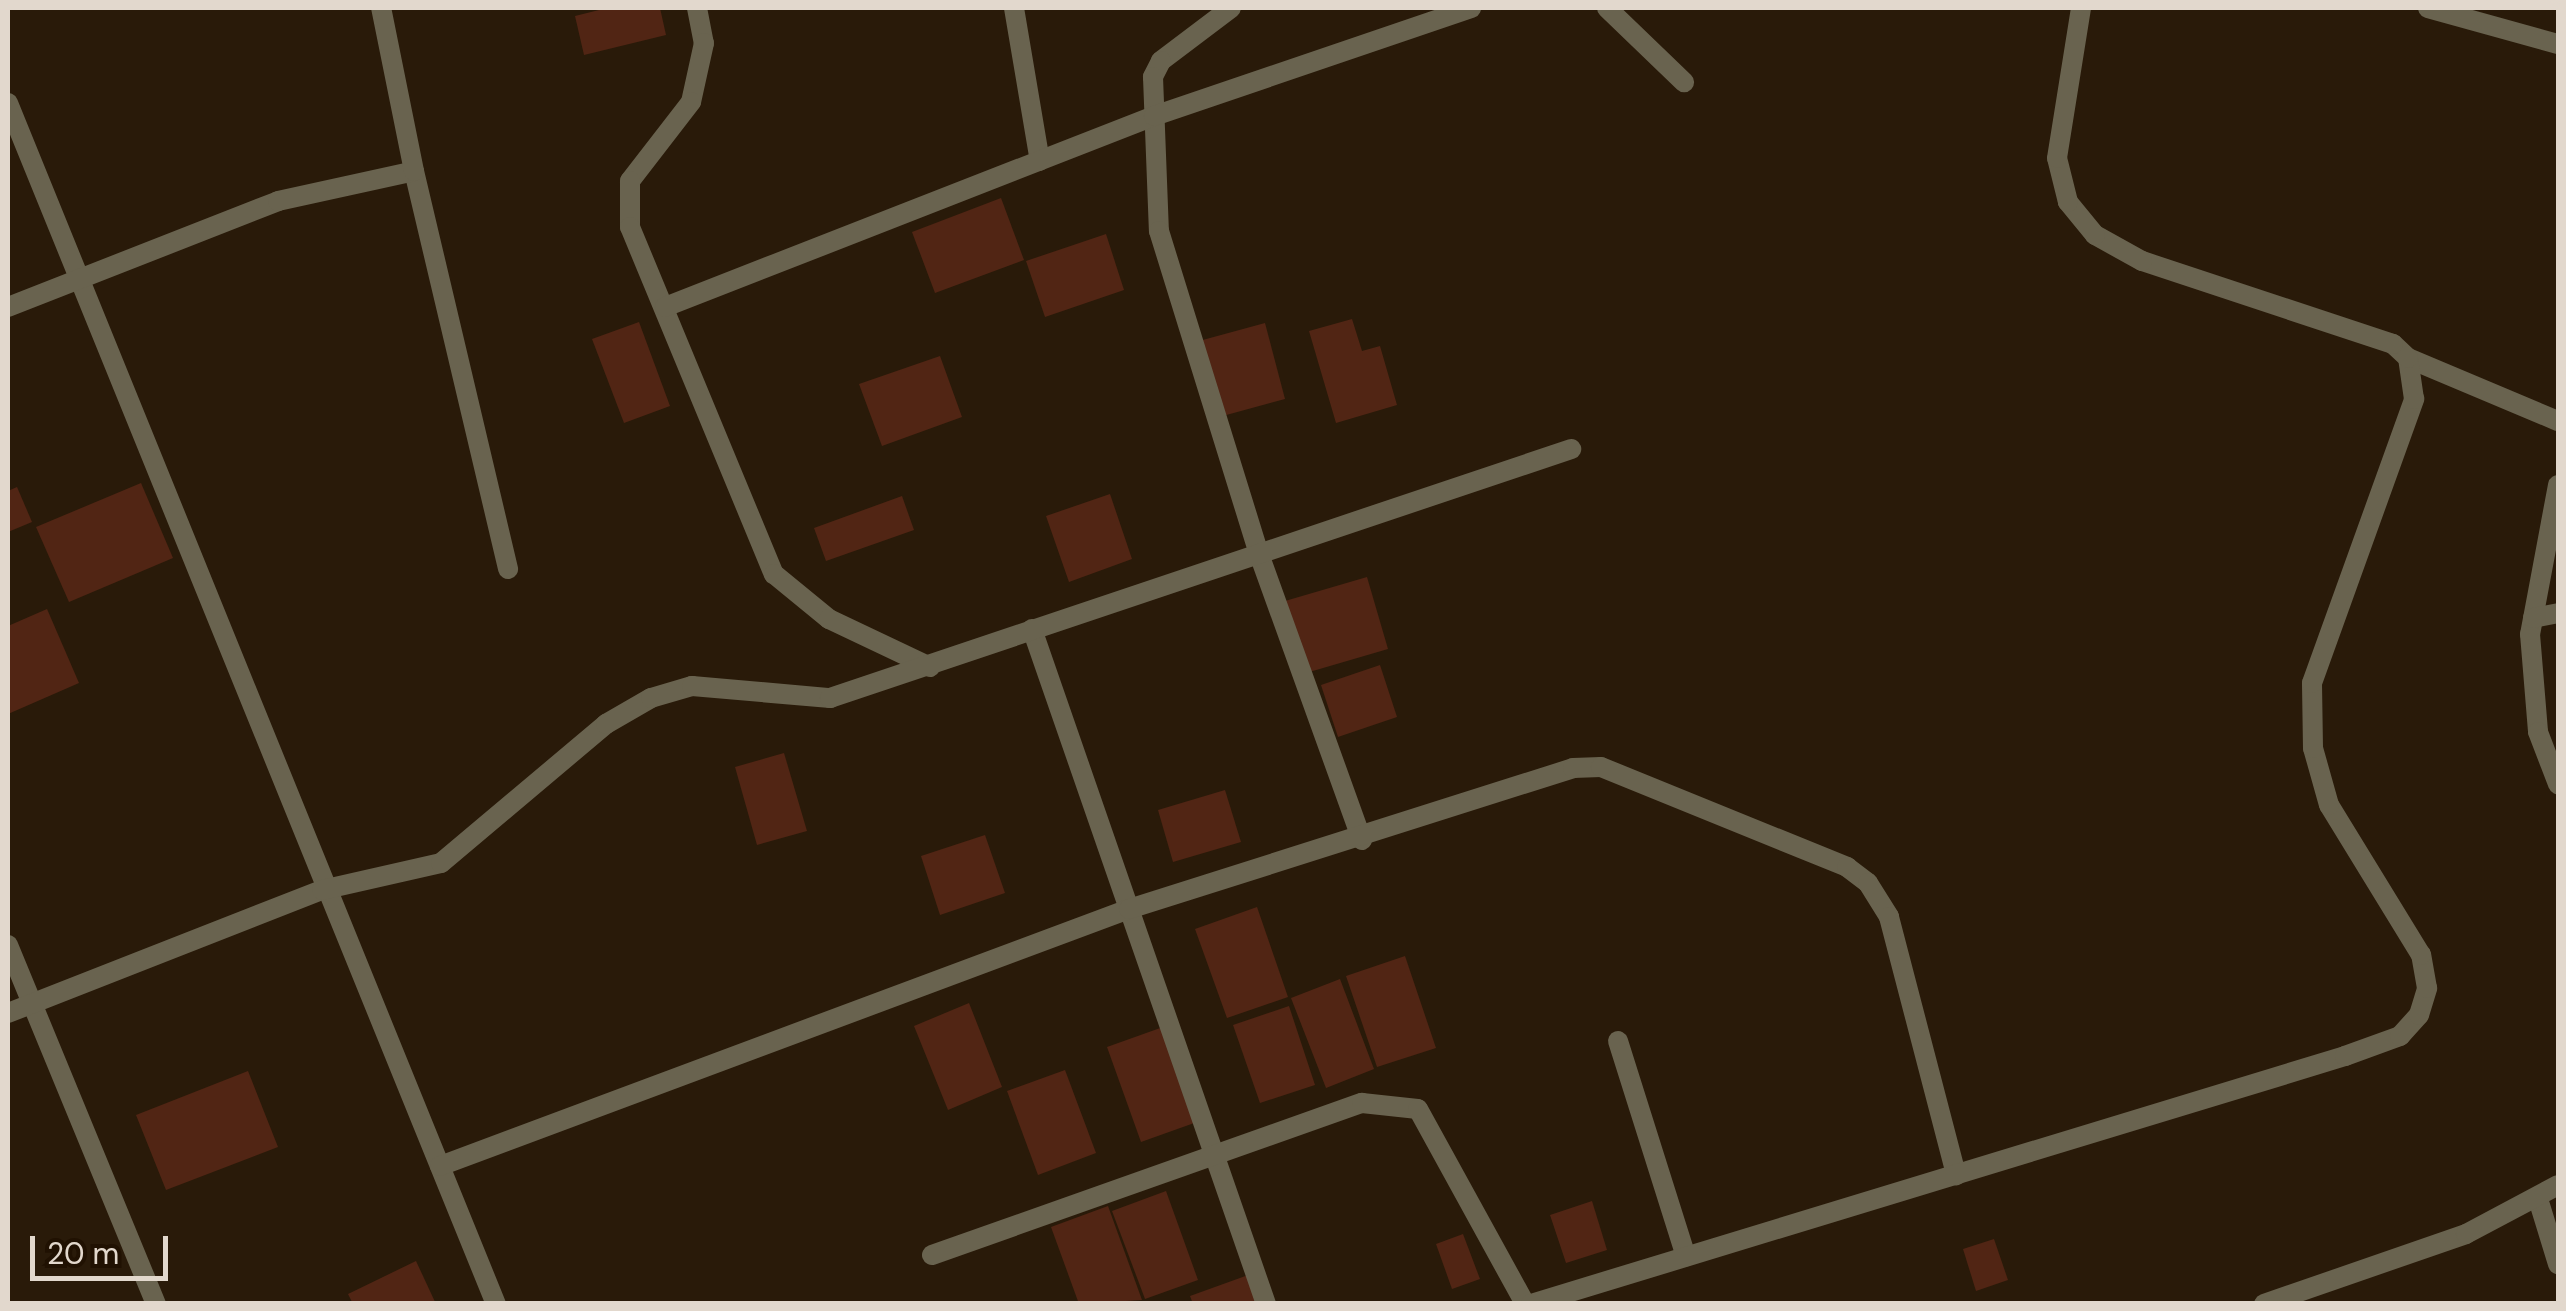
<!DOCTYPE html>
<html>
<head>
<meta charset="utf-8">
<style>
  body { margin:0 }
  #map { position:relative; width:2566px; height:1311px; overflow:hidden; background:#291a09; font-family:"DM Sans",sans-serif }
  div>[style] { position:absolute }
  .building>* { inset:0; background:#512514 }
  .minor>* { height:20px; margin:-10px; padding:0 10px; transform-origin:10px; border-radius:10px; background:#69634f }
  span { translate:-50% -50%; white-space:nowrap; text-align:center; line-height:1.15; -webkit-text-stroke:10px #201102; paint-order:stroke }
  .frame { position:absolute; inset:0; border:10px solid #e2d8cd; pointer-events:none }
  .scale { position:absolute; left:30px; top:1236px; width:138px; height:45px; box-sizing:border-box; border:5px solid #e2d8cd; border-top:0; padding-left:12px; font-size:30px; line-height:35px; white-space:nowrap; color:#e2d8cd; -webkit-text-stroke:8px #201102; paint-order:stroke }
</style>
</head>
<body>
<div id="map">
  <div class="building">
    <div style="clip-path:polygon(607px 8px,660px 8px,666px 35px,584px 55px,575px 16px)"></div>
    <div style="clip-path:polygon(1001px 198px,1024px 260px,935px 293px,912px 232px)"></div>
    <div style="clip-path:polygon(1106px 234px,1124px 290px,1045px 317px,1026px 261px)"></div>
    <div style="clip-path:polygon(1352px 319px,1362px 351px,1380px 346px,1397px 405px,1336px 423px,1309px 331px)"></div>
    <div style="clip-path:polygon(639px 322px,670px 406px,624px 423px,592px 339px)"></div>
    <div style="clip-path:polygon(1265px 323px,1285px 399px,1219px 417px,1199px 341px)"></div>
    <div style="clip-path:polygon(940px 356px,962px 417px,882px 446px,859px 384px)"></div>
    <div style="clip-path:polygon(141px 483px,173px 558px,69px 602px,36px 527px)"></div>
    <div style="clip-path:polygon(17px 487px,32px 522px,8px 532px,8px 491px)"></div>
    <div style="clip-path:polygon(1110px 494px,1132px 559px,1069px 582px,1046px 516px)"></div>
    <div style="clip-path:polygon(902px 496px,914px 530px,826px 561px,814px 528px)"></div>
    <div style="clip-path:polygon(1367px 577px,1388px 649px,1306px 673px,1285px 601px)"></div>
    <div style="clip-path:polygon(47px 609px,79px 683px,8px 714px,8px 626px)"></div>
    <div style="clip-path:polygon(1380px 665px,1397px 717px,1338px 737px,1321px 685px)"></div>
    <div style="clip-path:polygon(784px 753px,807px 831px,757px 845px,735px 767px)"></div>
    <div style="clip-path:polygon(1225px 790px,1241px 842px,1173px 862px,1158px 810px)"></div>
    <div style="clip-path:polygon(985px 835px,1005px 893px,940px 915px,921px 856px)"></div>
    <div style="clip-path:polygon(1257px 907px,1288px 997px,1227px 1018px,1195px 929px)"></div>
    <div style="clip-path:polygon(1405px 956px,1436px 1048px,1377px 1067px,1346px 976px)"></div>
    <div style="clip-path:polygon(1340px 979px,1374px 1069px,1326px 1088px,1291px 998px)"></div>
    <div style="clip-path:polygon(969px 1003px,1002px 1087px,948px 1110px,914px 1026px)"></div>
    <div style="clip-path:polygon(1289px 1006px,1315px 1085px,1260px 1103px,1233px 1025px)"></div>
    <div style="clip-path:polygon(1163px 1027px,1197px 1122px,1141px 1142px,1107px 1047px)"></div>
    <div style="clip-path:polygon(1065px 1070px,1096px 1153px,1038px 1175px,1007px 1091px)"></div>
    <div style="clip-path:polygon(248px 1071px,278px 1147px,166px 1190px,136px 1115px)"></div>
    <div style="clip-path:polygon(1166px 1191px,1198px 1280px,1145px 1299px,1112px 1211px)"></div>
    <div style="clip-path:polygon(1592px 1201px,1607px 1250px,1566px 1263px,1550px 1215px)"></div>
    <div style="clip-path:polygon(1108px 1206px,1142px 1300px,1079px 1304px,1051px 1227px)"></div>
    <div style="clip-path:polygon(1463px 1234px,1480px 1279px,1452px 1289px,1436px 1244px)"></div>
    <div style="clip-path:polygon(1994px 1239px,2008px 1280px,1976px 1291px,1963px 1249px)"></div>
    <div style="clip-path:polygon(416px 1261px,436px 1304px,353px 1304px,348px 1294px)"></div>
    <div style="clip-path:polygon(1251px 1274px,1262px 1304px,1193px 1304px,1190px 1296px)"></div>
  </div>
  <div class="minor">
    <div style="left:697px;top:8px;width:36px;rotate:79deg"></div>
    <div style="left:704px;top:43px;width:60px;rotate:102.4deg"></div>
    <div style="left:691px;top:102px;width:100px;rotate:127.7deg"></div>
    <div style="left:630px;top:181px;width:46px;rotate:90deg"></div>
    <div style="left:630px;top:227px;width:376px;rotate:67.5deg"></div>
    <div style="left:774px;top:574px;width:71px;rotate:39.3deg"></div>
    <div style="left:829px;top:619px;width:112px;rotate:25.4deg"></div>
    <div style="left:1014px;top:8px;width:155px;rotate:80.4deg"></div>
    <div style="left:1231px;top:8px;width:88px;rotate:142.9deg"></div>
    <div style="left:1161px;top:61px;width:18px;rotate:117deg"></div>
    <div style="left:1153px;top:77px;width:154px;rotate:87.8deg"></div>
    <div style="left:1159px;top:231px;width:338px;rotate:72.8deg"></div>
    <div style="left:1259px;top:554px;width:304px;rotate:70.2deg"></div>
    <div style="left:1607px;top:8px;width:107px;rotate:43.9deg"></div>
    <div style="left:2428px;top:8px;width:135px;rotate:15.5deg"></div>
    <div style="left:8px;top:103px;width:1296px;rotate:67.89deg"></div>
    <div style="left:414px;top:171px;width:409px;rotate:76.7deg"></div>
    <div style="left:8px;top:307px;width:290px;rotate:-21.4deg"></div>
    <div style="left:278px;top:201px;width:139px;rotate:-12.4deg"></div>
    <div style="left:414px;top:171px;width:166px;rotate:-101.4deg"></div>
    <div style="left:665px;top:307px;width:525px;rotate:-21.34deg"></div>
    <div style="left:1154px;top:116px;width:335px;rotate:-18.8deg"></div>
    <div style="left:2408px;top:358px;width:163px;rotate:22.8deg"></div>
    <div style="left:2558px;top:485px;width:152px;rotate:100.6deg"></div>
    <div style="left:2530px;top:634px;width:98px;rotate:85.3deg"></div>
    <div style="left:2538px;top:732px;width:56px;rotate:69deg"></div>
    <div style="left:2533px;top:618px;width:25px;rotate:-11deg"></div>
    <div style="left:1032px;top:629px;width:714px;rotate:70.88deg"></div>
    <div style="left:8px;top:945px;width:388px;rotate:67.6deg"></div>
    <div style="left:8px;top:1013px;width:337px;rotate:-21.4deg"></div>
    <div style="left:322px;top:890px;width:122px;rotate:-12.8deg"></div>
    <div style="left:441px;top:863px;width:216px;rotate:-40.1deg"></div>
    <div style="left:606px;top:724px;width:52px;rotate:-30deg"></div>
    <div style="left:651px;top:698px;width:43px;rotate:-16.3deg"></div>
    <div style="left:692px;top:686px;width:139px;rotate:5deg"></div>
    <div style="left:830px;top:698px;width:782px;rotate:-18.57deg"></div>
    <div style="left:1618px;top:1041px;width:226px;rotate:72.5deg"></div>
    <div style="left:440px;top:1166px;width:735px;rotate:-20.46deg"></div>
    <div style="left:1129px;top:909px;width:466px;rotate:-17.6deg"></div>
    <div style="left:1573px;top:768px;width:28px;rotate:-2deg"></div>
    <div style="left:1601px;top:767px;width:266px;rotate:22.1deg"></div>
    <div style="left:1847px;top:867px;width:26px;rotate:37deg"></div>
    <div style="left:1868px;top:883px;width:40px;rotate:58deg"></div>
    <div style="left:1889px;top:917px;width:267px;rotate:75.4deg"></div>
    <div style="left:2539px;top:1202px;width:65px;rotate:73deg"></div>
    <div style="left:932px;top:1255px;width:456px;rotate:-19.5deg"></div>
    <div style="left:1362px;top:1103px;width:56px;rotate:6.1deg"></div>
    <div style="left:1418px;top:1109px;width:222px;rotate:61.2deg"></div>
    <div style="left:1531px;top:1304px;width:851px;rotate:-16.94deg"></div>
    <div style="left:2345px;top:1056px;width:59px;rotate:-20deg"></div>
    <div style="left:2400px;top:1036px;width:28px;rotate:-48deg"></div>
    <div style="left:2419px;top:1015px;width:28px;rotate:-73deg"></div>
    <div style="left:2427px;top:988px;width:34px;rotate:-100deg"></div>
    <div style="left:2421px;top:955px;width:176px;rotate:-121.5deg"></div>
    <div style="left:2329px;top:805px;width:59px;rotate:-105.7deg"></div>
    <div style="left:2313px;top:748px;width:65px;rotate:-90.9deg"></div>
    <div style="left:2312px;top:683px;width:302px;rotate:-70.2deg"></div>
    <div style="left:2414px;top:399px;width:41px;rotate:-98.3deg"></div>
    <div style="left:2408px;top:358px;width:21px;rotate:-137deg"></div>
    <div style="left:2393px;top:344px;width:264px;rotate:-161.7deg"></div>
    <div style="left:2142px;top:261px;width:54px;rotate:-151deg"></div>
    <div style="left:2095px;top:235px;width:43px;rotate:-129.3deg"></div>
    <div style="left:2068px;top:202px;width:45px;rotate:-104deg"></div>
    <div style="left:2057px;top:158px;width:152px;rotate:-80.9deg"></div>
    <div style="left:2264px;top:1304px;width:214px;rotate:-19.1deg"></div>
    <div style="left:2466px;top:1234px;width:104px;rotate:-28deg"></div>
  </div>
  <div class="frame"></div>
  <div class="scale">20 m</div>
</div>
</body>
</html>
